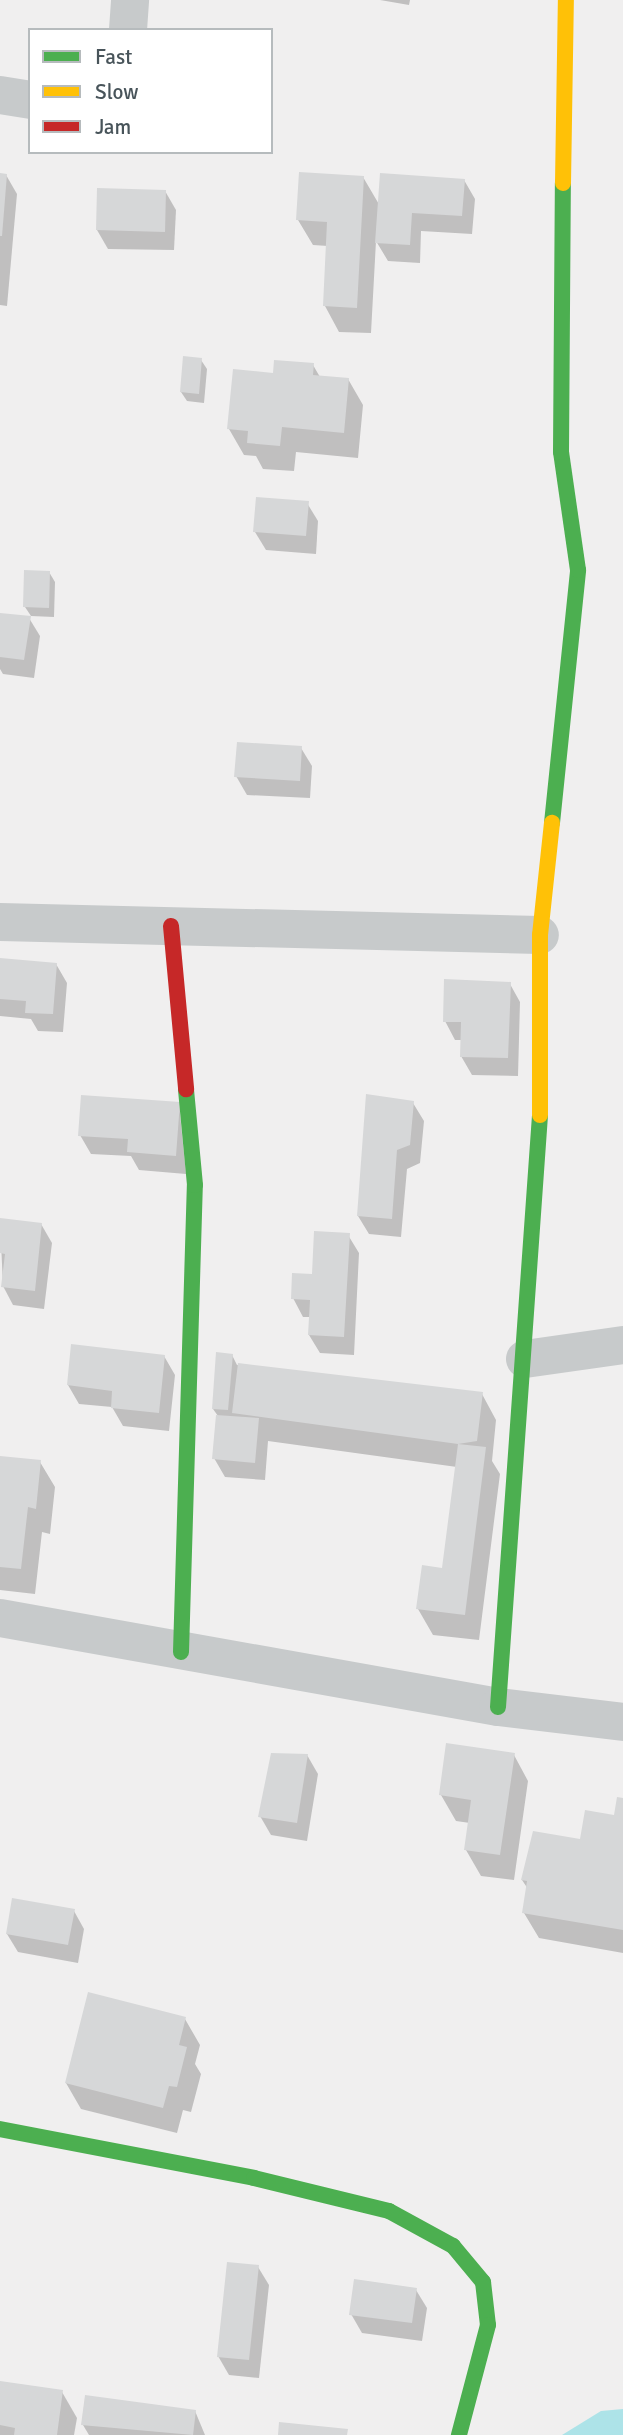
<!DOCTYPE html>
<html>
<head>
<meta charset="utf-8">
<style>
  body { margin:0 }
  #map { position:relative; width:623px; height:2435px; overflow:hidden; background:#f0efef; font-family:Signika,sans-serif }
  div>[style] { position:absolute }
  .water>* { inset:0; background:#ade3e8 }
  .shadow>* { inset:0; background:#0003 }
  .building>* { inset:0; background:#d6d7d8 }
  .street>* { height:38px; margin:-19px; padding:0 19px; transform-origin:19px; border-radius:19px; background:#c7cacb }
  .fast>* { height:16px; margin:-8px; padding:0 8px; transform-origin:8px; border-radius:8px; background:#4caf50 }
  .slow>* { height:16px; margin:-8px; padding:0 8px; transform-origin:8px; border-radius:8px; background:#ffc107 }
  .jam>* { height:16px; margin:-8px; padding:0 8px; transform-origin:8px; border-radius:8px; background:#c62828 }
  span { translate:-50% -50%; white-space:nowrap; text-align:center; line-height:1.15; -webkit-text-stroke:5px #fff; paint-order:stroke }
  .legend { position:absolute; left:28px; top:28px; width:245px; height:126px; box-sizing:border-box; background:#fff; border:2px solid #b6bbbd; margin:0; padding:9px 12px; list-style:none; font-size:21px; color:#48545a }
  .legend li { display:flex; align-items:center; gap:14px; height:35px }
  .legend b { width:35px; border:2px solid #b6bbbd }
</style>
</head>
<body>
<div id="map">
  <div class="water">
    <div style="clip-path:polygon(623px 2409px,623px 2435px,562px 2435px,601px 2411px)"></div>
  </div>
  <div class="shadow">
    <div style="clip-path:polygon(380px 0,410px 0,409px 5px)"></div>
    <div style="clip-path:polygon(0 175px,6px 175px,17px 194px,7px 306px,0 305px)"></div>
    <div style="clip-path:polygon(363px 177px,380px 206px,464px 180px,475px 199px,472px 234px,421px 231px,420px 263px,388px 261px,376px 241px,371px 333px,339px 332px,325px 306px,328px 246px,313px 245px,298px 220px)"></div>
    <div style="clip-path:polygon(165px 191px,176px 210px,174px 250px,108px 249px,97px 230px)"></div>
    <div style="clip-path:polygon(201px 360px,207px 369px,204px 403px,187px 401px,181px 392px)"></div>
    <div style="clip-path:polygon(313px 365px,320px 377px,348px 379px,363px 405px,358px 458px,296px 452px,294px 471px,263px 469px,256px 456px,244px 455px,229px 429px,274px 375px)"></div>
    <div style="clip-path:polygon(307px 503px,318px 521px,316px 554px,266px 550px,255px 532px)"></div>
    <div style="clip-path:polygon(49px 572px,55px 582px,54px 617px,31px 616px,25px 607px)"></div>
    <div style="clip-path:polygon(0 614px,29px 618px,40px 636px,34px 678px,3px 674px,0 669px)"></div>
    <div style="clip-path:polygon(301px 748px,312px 766px,310px 798px,247px 795px,236px 776px)"></div>
    <div style="clip-path:polygon(0 960px,56px 964px,67px 983px,63px 1032px,38px 1031px,31px 1019px,0 1016px)"></div>
    <div style="clip-path:polygon(510px 984px,520px 1002px,518px 1076px,472px 1075px,461px 1056px,462px 1040px,455px 1040px,445px 1021px)"></div>
    <div style="clip-path:polygon(413px 1103px,424px 1121px,420px 1163px,407px 1169px,401px 1237px,369px 1234px,358px 1216px)"></div>
    <div style="clip-path:polygon(179px 1104px,186px 1174px,139px 1170px,131px 1156px,91px 1154px,80px 1135px)"></div>
    <div style="clip-path:polygon(0 1220px,41px 1224px,52px 1243px,44px 1309px,13px 1305px,3px 1286px)"></div>
    <div style="clip-path:polygon(348px 1235px,359px 1253px,354px 1355px,320px 1353px,309px 1335px,310px 1317px,303px 1317px,293px 1298px)"></div>
    <div style="clip-path:polygon(232px 1355px,237px 1365px,482px 1394px,496px 1420px,492px 1461px,500px 1474px,479px 1640px,433px 1635px,418px 1609px,444px 1570px,457px 1467px,268px 1441px,265px 1480px,225px 1477px,214px 1458px,218px 1416px,213px 1409px)"></div>
    <div style="clip-path:polygon(164px 1356px,175px 1375px,169px 1431px,123px 1426px,112px 1407px,79px 1404px,68px 1385px)"></div>
    <div style="clip-path:polygon(0 1457px,40px 1462px,55px 1487px,50px 1534px,42px 1532px,35px 1594px,0 1590px)"></div>
    <div style="clip-path:polygon(307px 1755px,318px 1774px,307px 1841px,271px 1835px,260px 1816px)"></div>
    <div style="clip-path:polygon(514px 1755px,528px 1781px,514px 1880px,481px 1876px,466px 1850px,470px 1823px,456px 1821px,441px 1795px)"></div>
    <div style="clip-path:polygon(623px 1799px,623px 1953px,539px 1938px,524px 1913px,528px 1889px,522px 1880px,615px 1817px)"></div>
    <div style="clip-path:polygon(74px 1911px,84px 1929px,78px 1963px,18px 1952px,7px 1934px)"></div>
    <div style="clip-path:polygon(185px 2019px,200px 2045px,195px 2064px,201px 2074px,191px 2112px,183px 2110px,177px 2133px,81px 2109px,66px 2083px)"></div>
    <div style="clip-path:polygon(258px 2267px,269px 2285px,259px 2378px,229px 2375px,218px 2356px)"></div>
    <div style="clip-path:polygon(416px 2290px,427px 2308px,422px 2341px,362px 2333px,351px 2314px)"></div>
    <div style="clip-path:polygon(0 2383px,62px 2392px,77px 2418px,74px 2435px,0 2435px)"></div>
    <div style="clip-path:polygon(195px 2411px,205px 2435px,89px 2435px,83px 2425px)"></div>
  </div>
  <div class="building">
    <div style="clip-path:polygon(299px 172px,364px 176px,357px 308px,323px 306px,327px 222px,296px 220px)"></div>
    <div style="clip-path:polygon(0 173px,7px 174px,2px 236px,0 236px)"></div>
    <div style="clip-path:polygon(380px 173px,465px 179px,462px 216px,412px 213px,410px 245px,375px 243px)"></div>
    <div style="clip-path:polygon(97px 188px,166px 190px,165px 232px,96px 230px)"></div>
    <div style="clip-path:polygon(183px 356px,202px 358px,199px 394px,180px 392px)"></div>
    <div style="clip-path:polygon(274px 360px,314px 363px,313px 375px,349px 378px,344px 433px,282px 427px,280px 446px,247px 443px,248px 431px,227px 429px,233px 369px,273px 373px)"></div>
    <div style="clip-path:polygon(256px 497px,309px 501px,306px 536px,253px 532px)"></div>
    <div style="clip-path:polygon(24px 570px,50px 571px,49px 608px,23px 607px)"></div>
    <div style="clip-path:polygon(0 613px,31px 616px,24px 660px,0 657px)"></div>
    <div style="clip-path:polygon(237px 742px,302px 746px,300px 781px,234px 777px)"></div>
    <div style="clip-path:polygon(0 958px,57px 963px,53px 1014px,25px 1013px,26px 1001px,0 999px)"></div>
    <div style="clip-path:polygon(444px 979px,511px 982px,508px 1058px,460px 1057px,461px 1022px,443px 1022px)"></div>
    <div style="clip-path:polygon(366px 1094px,414px 1101px,410px 1145px,397px 1150px,392px 1219px,357px 1216px)"></div>
    <div style="clip-path:polygon(81px 1095px,180px 1102px,176px 1156px,127px 1152px,128px 1139px,78px 1136px)"></div>
    <div style="clip-path:polygon(0 1218px,42px 1223px,35px 1291px,1px 1287px,5px 1254px,0 1253px)"></div>
    <div style="clip-path:polygon(314px 1231px,350px 1233px,344px 1337px,308px 1335px,310px 1300px,291px 1299px,292px 1273px,312px 1274px)"></div>
    <div style="clip-path:polygon(71px 1344px,165px 1355px,159px 1413px,111px 1408px,112px 1391px,67px 1385px)"></div>
    <div style="clip-path:polygon(216px 1352px,233px 1354px,228px 1410px,212px 1409px)"></div>
    <div style="clip-path:polygon(238px 1363px,483px 1392px,477px 1441px,458px 1444px,486px 1447px,465px 1615px,416px 1609px,422px 1565px,442px 1568px,458px 1444px,232px 1413px)"></div>
    <div style="clip-path:polygon(216px 1415px,259px 1418px,255px 1463px,212px 1459px)"></div>
    <div style="clip-path:polygon(0 1456px,41px 1460px,36px 1509px,28px 1507px,21px 1569px,0 1567px)"></div>
    <div style="clip-path:polygon(446px 1743px,515px 1753px,500px 1855px,464px 1850px,471px 1800px,439px 1795px)"></div>
    <div style="clip-path:polygon(271px 1753px,308px 1754px,297px 1823px,258px 1817px)"></div>
    <div style="clip-path:polygon(617px 1797px,623px 1798px,623px 1930px,522px 1913px,527px 1881px,521px 1880px,533px 1831px,580px 1839px,585px 1810px,614px 1815px)"></div>
    <div style="clip-path:polygon(12px 1898px,75px 1909px,68px 1945px,6px 1934px)"></div>
    <div style="clip-path:polygon(88px 1992px,186px 2017px,179px 2045px,187px 2047px,177px 2087px,169px 2086px,163px 2108px,65px 2083px)"></div>
    <div style="clip-path:polygon(227px 2262px,259px 2265px,249px 2360px,217px 2357px)"></div>
    <div style="clip-path:polygon(354px 2279px,417px 2288px,412px 2323px,349px 2315px)"></div>
    <div style="clip-path:polygon(0 2381px,63px 2390px,57px 2435px,14px 2435px,15px 2428px,0 2425px)"></div>
    <div style="clip-path:polygon(85px 2395px,196px 2410px,193px 2435px,81px 2425px)"></div>
    <div style="clip-path:polygon(279px 2422px,348px 2429px,347px 2435px,278px 2435px)"></div>
  </div>
  <div class="street">
    <div style="left:128px;top:30px;width:30px;rotate:-86deg"></div>
    <div style="left:0;top:95px;width:30px;rotate:9deg"></div>
    <div style="left:0;top:922px;width:540px;rotate:1.38deg"></div>
    <div style="left:525px;top:1359px;width:99px;rotate:-8.1deg"></div>
    <div style="left:0;top:1618px;width:506px;rotate:10.13deg"></div>
    <div style="left:498px;top:1707px;width:126px;rotate:6.8deg"></div>
  </div>
  <div class="fast">
    <div style="left:552px;top:823px;width:254px;rotate:-84.1deg"></div>
    <div style="left:578px;top:570px;width:119px;rotate:-98.2deg"></div>
    <div style="left:561px;top:452px;width:269px;rotate:-89.6deg"></div>
    <div style="left:181px;top:1652px;width:467px;rotate:-88.3deg"></div>
    <div style="left:195px;top:1185px;width:96px;rotate:-95.4deg"></div>
    <div style="left:498px;top:1707px;width:593px;rotate:-85.94deg"></div>
    <div style="left:0;top:2129px;width:259px;rotate:10.9deg"></div>
    <div style="left:254px;top:2178px;width:139px;rotate:13.7deg"></div>
    <div style="left:389px;top:2211px;width:73px;rotate:28.7deg"></div>
    <div style="left:453px;top:2246px;width:47px;rotate:50.2deg"></div>
    <div style="left:483px;top:2282px;width:43px;rotate:83.4deg"></div>
    <div style="left:488px;top:2325px;width:114px;rotate:104.8deg"></div>
  </div>
  <div class="slow">
    <div style="left:563px;top:183px;width:183px;rotate:-89.1deg"></div>
    <div style="left:540px;top:1115px;width:180px;rotate:-90deg"></div>
    <div style="left:540px;top:935px;width:113px;rotate:-83.9deg"></div>
  </div>
  <div class="jam">
    <div style="left:171px;top:926px;width:164px;rotate:84.7deg"></div>
  </div>
  <ul class="legend">
  <li><b style="height:9px;background:#4caf50"></b>Fast</li>
  <li><b style="height:9px;background:#ffc107"></b>Slow</li>
  <li><b style="height:9px;background:#c62828"></b>Jam</li>
  </ul>
</div>
</body>
</html>
